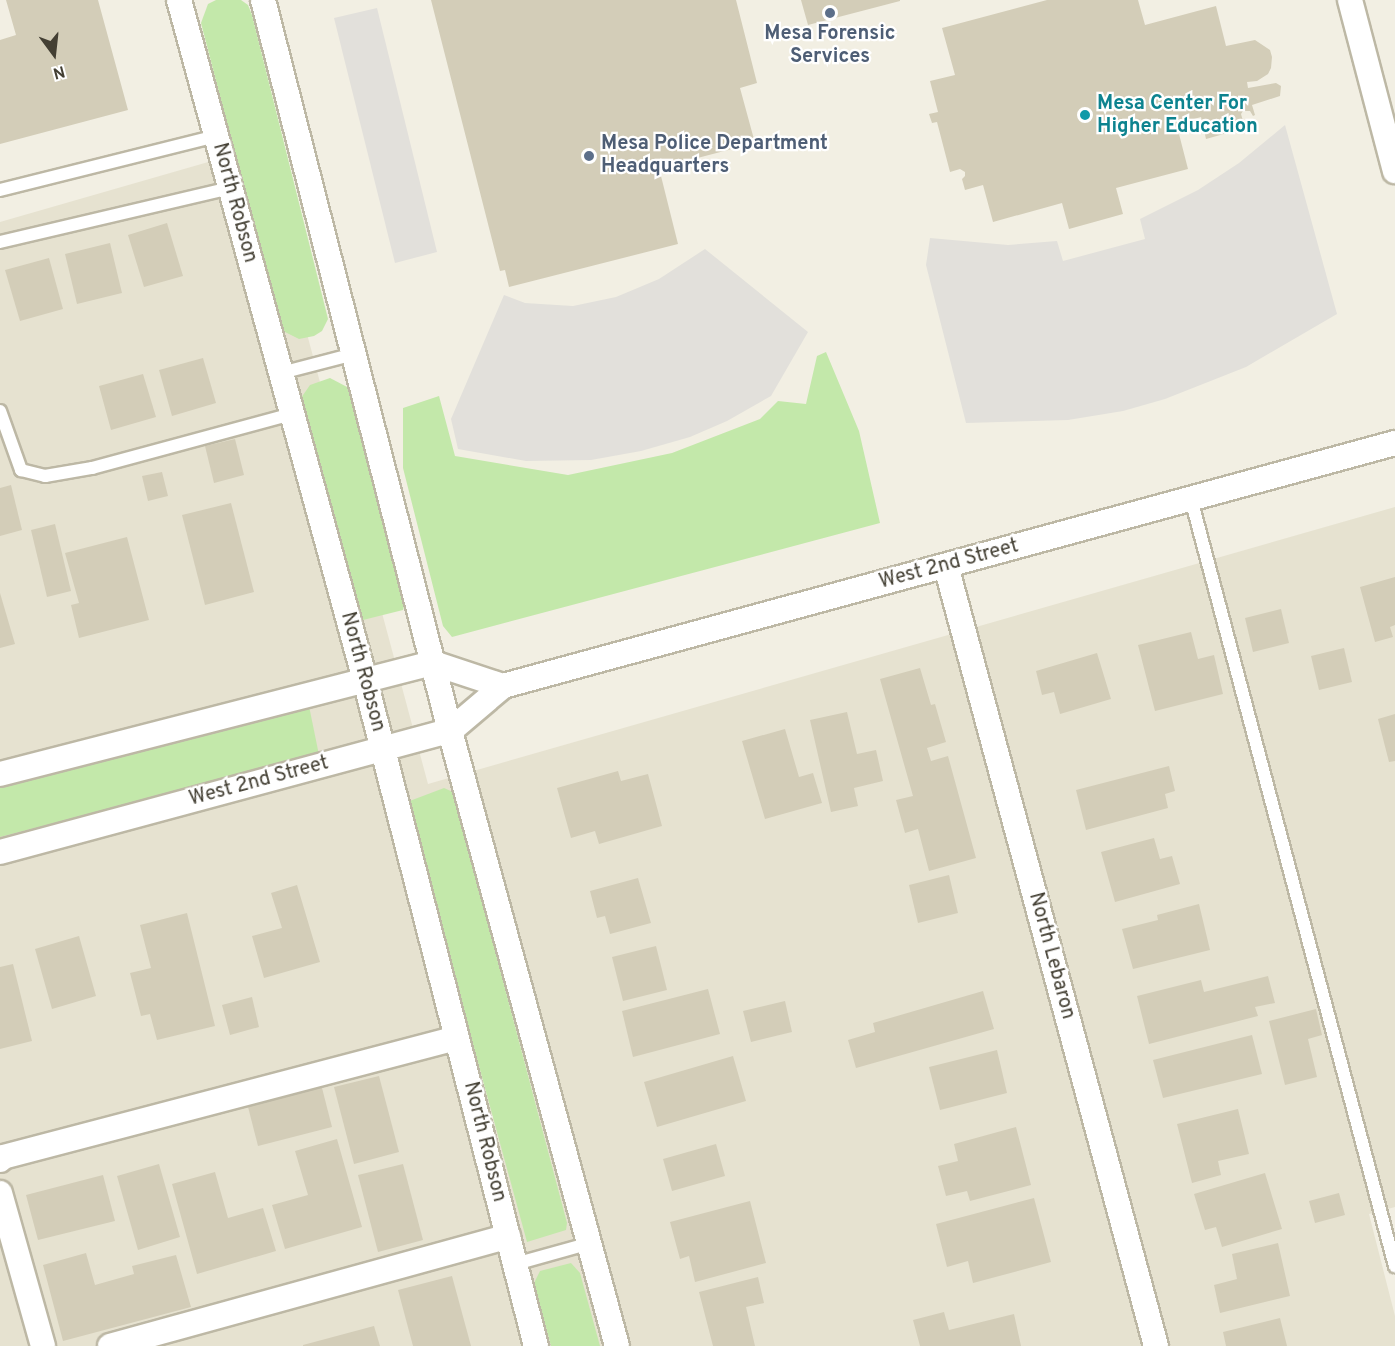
<!DOCTYPE html>
<html>
<head>
<meta charset="utf-8">
<style>
  body { margin:0 }
  #map { position:relative; width:1395px; height:1346px; overflow:hidden; background:#f2efe3; font-family:Overpass,sans-serif }
  div>[style] { position:absolute }
  .residential>* { inset:0; background:#e6e2d0 }
  .green>* { inset:0; background:#c3e8aa }
  .parking>* { inset:0; background:#e2e0db }
  .building>* { inset:0; background:#d3cdb8 }
  .roads { filter:drop-shadow(2px 0 #bdb8a5) drop-shadow(-2px 0 #bdb8a5) drop-shadow(0 2px #bdb8a5) drop-shadow(0 -2px #bdb8a5) }
  .lane>* { height:12px; margin:-6px; padding:0 6px; transform-origin:6px; border-radius:6px; background:#fff }
  .street>* { height:24px; margin:-12px; padding:0 12px; transform-origin:12px; border-radius:12px; background:#fff }
  .dots>* { width:16px; height:16px; translate:-50% -50%; box-sizing:border-box; border:3px solid #fff; border-radius:50% }
  span { translate:-50% -50%; white-space:nowrap; text-align:center; line-height:1.15; -webkit-text-stroke:4.5px #fff; paint-order:stroke }
  .service-label { font-size:20px; color:#4e5e75; font-weight:700 }
  .left { translate:0 -50%; text-align:left }
  .culture-label { font-size:20px; color:#0d838f; font-weight:700 }
  .street-label { font-size:20px; color:#433f33 }
  .north { position:absolute; left:24px; top:24px; width:60px; height:60px; -webkit-text-stroke:4px #fff; paint-order:stroke; rotate:165deg; font-size:16px; font-weight:700; line-height:24px; text-align:center; color:#433f33 }
  .north::after { content:''; display:block; margin:auto; width:21px; height:27px; background:#433f33; clip-path:polygon(50% 0,100% 100%,50% 72%,0 100%) }
</style>
</head>
<body>
<div id="map">
  <div class="residential">
    <div style="clip-path:polygon(257px 148px,428px 784px,1395px 507px,1395px 1207px,1369px 1214px,1395px 1316px,1395px 1346px,0 1346px,0 222px)"></div>
  </div>
  <div class="green">
    <div style="clip-path:polygon(216px 0,241px 0,248px 5px,252px 15px,328px 319px,322px 331px,314px 336px,299px 339px,285px 332px,279px 324px,201px 23px,208px 4px)"></div>
    <div style="clip-path:polygon(826px 352px,859px 431px,880px 523px,452px 637px,443px 626px,403px 468px,403px 408px,439px 396px,455px 456px,568px 475px,672px 453px,760px 419px,778px 401px,806px 404px,817px 356px)"></div>
    <div style="clip-path:polygon(330px 378px,349px 388px,405px 603px,403px 610px,363px 620px,353px 611px,301px 398px,310px 385px)"></div>
    <div style="clip-path:polygon(309px 706px,319px 755px,0 837px,0 787px)"></div>
    <div style="clip-path:polygon(444px 788px,453px 792px,567px 1223px,566px 1230px,527px 1242px,407px 802px)"></div>
    <div style="clip-path:polygon(571px 1263px,580px 1273px,600px 1346px,551px 1346px,534px 1283px,540px 1271px)"></div>
  </div>
  <div class="parking">
    <div style="clip-path:polygon(377px 8px,437px 252px,395px 263px,334px 18px)"></div>
    <div style="clip-path:polygon(1285px 125px,1337px 314px,1246px 367px,1165px 399px,1123px 411px,1068px 420px,966px 423px,926px 265px,930px 238px,1008px 245px,1057px 241px,1063px 261px,1145px 239px,1140px 219px,1198px 190px,1239px 163px)"></div>
    <div style="clip-path:polygon(705px 249px,808px 332px,771px 396px,727px 421px,690px 437px,641px 451px,591px 460px,526px 461px,458px 449px,451px 419px,504px 295px,525px 303px,573px 306px,616px 297px,659px 279px)"></div>
  </div>
  <div class="building">
    <div style="clip-path:polygon(6px 0,98px 0,128px 110px,0 144px,0 40px,16px 35px)"></div>
    <div style="clip-path:polygon(431px 0,736px 0,757px 83px,740px 88px,755px 143px,659px 168px,678px 244px,509px 287px,505px 270px,500px 271px)"></div>
    <div style="clip-path:polygon(801px 0,900px 0,900px 1px,808px 25px)"></div>
    <div style="clip-path:polygon(1047px 0,1138px 0,1145px 25px,1216px 6px,1226px 46px,1255px 40px,1270px 50px,1272px 57px,1271px 68px,1268px 74px,1257px 81px,1247px 82px,1248px 88px,1276px 83px,1281px 86px,1280px 96px,1252px 105px,1255px 115px,1253px 116px,1250px 111px,1243px 111px,1241px 114px,1245px 128px,1206px 139px,1201px 117px,1194px 119px,1197px 130px,1179px 134px,1188px 169px,1116px 188px,1123px 214px,1069px 229px,1062px 203px,993px 222px,983px 185px,965px 190px,962px 179px,965px 176px,965px 172px,960px 169px,950px 172px,937px 122px,932px 123px,929px 114px,938px 112px,930px 81px,955px 75px,942px 28px)"></div>
    <div style="clip-path:polygon(167px 223px,183px 276px,144px 287px,128px 235px)"></div>
    <div style="clip-path:polygon(110px 243px,122px 293px,77px 304px,65px 254px)"></div>
    <div style="clip-path:polygon(49px 258px,63px 309px,20px 321px,5px 270px)"></div>
    <div style="clip-path:polygon(203px 358px,216px 403px,172px 416px,159px 370px)"></div>
    <div style="clip-path:polygon(143px 374px,156px 417px,111px 430px,99px 386px)"></div>
    <div style="clip-path:polygon(235px 439px,244px 475px,214px 483px,205px 446px)"></div>
    <div style="clip-path:polygon(162px 472px,168px 496px,148px 501px,142px 476px)"></div>
    <div style="clip-path:polygon(11px 485px,22px 530px,0 536px,0 488px)"></div>
    <div style="clip-path:polygon(231px 503px,254px 592px,205px 605px,182px 515px)"></div>
    <div style="clip-path:polygon(55px 524px,71px 591px,47px 597px,31px 530px)"></div>
    <div style="clip-path:polygon(127px 537px,149px 620px,79px 638px,71px 605px,79px 603px,65px 553px)"></div>
    <div style="clip-path:polygon(1395px 577px,1395px 625px,1390px 627px,1393px 637px,1375px 642px,1360px 587px)"></div>
    <div style="clip-path:polygon(0 593px,15px 644px,0 648px)"></div>
    <div style="clip-path:polygon(1281px 609px,1289px 643px,1253px 652px,1245px 618px)"></div>
    <div style="clip-path:polygon(1191px 632px,1198px 659px,1214px 655px,1223px 694px,1155px 711px,1138px 645px)"></div>
    <div style="clip-path:polygon(1344px 648px,1352px 682px,1319px 690px,1311px 656px)"></div>
    <div style="clip-path:polygon(1097px 653px,1111px 699px,1060px 714px,1054px 692px,1042px 695px,1036px 671px)"></div>
    <div style="clip-path:polygon(920px 668px,931px 705px,935px 704px,946px 742px,927px 748px,931px 761px,948px 756px,976px 858px,929px 871px,918px 829px,905px 833px,896px 800px,913px 796px,880px 679px)"></div>
    <div style="clip-path:polygon(847px 712px,857px 754px,876px 750px,883px 781px,854px 788px,858px 806px,831px 812px,810px 720px)"></div>
    <div style="clip-path:polygon(1395px 714px,1395px 761px,1389px 762px,1378px 719px)"></div>
    <div style="clip-path:polygon(785px 729px,799px 777px,813px 773px,822px 803px,765px 819px,742px 741px)"></div>
    <div style="clip-path:polygon(1169px 766px,1175px 791px,1165px 794px,1168px 808px,1086px 830px,1076px 790px)"></div>
    <div style="clip-path:polygon(618px 771px,621px 781px,648px 774px,662px 826px,599px 844px,595px 831px,571px 838px,557px 788px)"></div>
    <div style="clip-path:polygon(1154px 838px,1160px 859px,1172px 856px,1180px 884px,1115px 902px,1101px 852px)"></div>
    <div style="clip-path:polygon(949px 875px,958px 913px,918px 923px,909px 885px)"></div>
    <div style="clip-path:polygon(638px 878px,651px 923px,610px 934px,605px 916px,597px 918px,590px 891px)"></div>
    <div style="clip-path:polygon(297px 885px,320px 962px,264px 978px,252px 936px,282px 928px,271px 893px)"></div>
    <div style="clip-path:polygon(1199px 904px,1210px 950px,1133px 969px,1122px 929px,1158px 920px,1157px 915px)"></div>
    <div style="clip-path:polygon(187px 913px,215px 1026px,157px 1040px,150px 1014px,141px 1016px,130px 973px,151px 968px,140px 925px)"></div>
    <div style="clip-path:polygon(79px 936px,96px 996px,52px 1009px,35px 949px)"></div>
    <div style="clip-path:polygon(656px 946px,667px 990px,623px 1001px,612px 957px)"></div>
    <div style="clip-path:polygon(13px 964px,32px 1041px,0 1049px,0 967px)"></div>
    <div style="clip-path:polygon(1268px 976px,1275px 1003px,1255px 1007px,1258px 1016px,1149px 1044px,1137px 996px,1201px 980px,1204px 992px)"></div>
    <div style="clip-path:polygon(708px 989px,720px 1034px,633px 1057px,622px 1011px)"></div>
    <div style="clip-path:polygon(983px 991px,994px 1029px,856px 1068px,848px 1040px,875px 1032px,873px 1023px)"></div>
    <div style="clip-path:polygon(252px 997px,259px 1027px,230px 1035px,222px 1005px)"></div>
    <div style="clip-path:polygon(785px 1001px,792px 1032px,751px 1042px,743px 1011px)"></div>
    <div style="clip-path:polygon(1316px 1009px,1322px 1035px,1308px 1039px,1317px 1077px,1285px 1085px,1269px 1021px)"></div>
    <div style="clip-path:polygon(1252px 1035px,1262px 1074px,1163px 1098px,1153px 1060px)"></div>
    <div style="clip-path:polygon(997px 1050px,1007px 1093px,940px 1110px,929px 1067px)"></div>
    <div style="clip-path:polygon(733px 1056px,746px 1101px,657px 1127px,644px 1082px)"></div>
    <div style="clip-path:polygon(379px 1076px,399px 1152px,354px 1164px,334px 1087px)"></div>
    <div style="clip-path:polygon(321px 1084px,332px 1127px,258px 1146px,247px 1103px)"></div>
    <div style="clip-path:polygon(1238px 1109px,1249px 1154px,1218px 1161px,1221px 1175px,1192px 1183px,1177px 1124px)"></div>
    <div style="clip-path:polygon(1016px 1127px,1031px 1185px,970px 1201px,967px 1191px,946px 1196px,938px 1166px,958px 1161px,954px 1144px)"></div>
    <div style="clip-path:polygon(337px 1139px,362px 1227px,285px 1249px,272px 1205px,308px 1195px,295px 1151px)"></div>
    <div style="clip-path:polygon(716px 1144px,725px 1176px,672px 1191px,663px 1159px)"></div>
    <div style="clip-path:polygon(159px 1164px,180px 1237px,138px 1250px,117px 1176px)"></div>
    <div style="clip-path:polygon(403px 1164px,423px 1240px,378px 1252px,358px 1175px)"></div>
    <div style="clip-path:polygon(215px 1172px,228px 1218px,263px 1208px,276px 1251px,197px 1274px,172px 1184px)"></div>
    <div style="clip-path:polygon(1265px 1173px,1282px 1229px,1222px 1247px,1216px 1227px,1205px 1230px,1194px 1194px)"></div>
    <div style="clip-path:polygon(103px 1175px,115px 1221px,38px 1240px,26px 1195px)"></div>
    <div style="clip-path:polygon(1339px 1193px,1345px 1215px,1315px 1223px,1309px 1201px)"></div>
    <div style="clip-path:polygon(1034px 1198px,1051px 1262px,973px 1283px,968px 1261px,947px 1267px,936px 1224px)"></div>
    <div style="clip-path:polygon(750px 1201px,766px 1263px,695px 1282px,689px 1256px,680px 1259px,670px 1222px)"></div>
    <div style="clip-path:polygon(1278px 1243px,1290px 1296px,1220px 1313px,1214px 1285px,1237px 1279px,1232px 1254px)"></div>
    <div style="clip-path:polygon(86px 1253px,95px 1285px,134px 1274px,132px 1266px,176px 1255px,191px 1307px,63px 1341px,43px 1265px)"></div>
    <div style="clip-path:polygon(452px 1276px,471px 1346px,413px 1346px,398px 1290px)"></div>
    <div style="clip-path:polygon(758px 1277px,764px 1303px,746px 1307px,755px 1346px,713px 1346px,699px 1292px)"></div>
    <div style="clip-path:polygon(944px 1312px,949px 1330px,1014px 1314px,1021px 1346px,920px 1346px,913px 1320px)"></div>
    <div style="clip-path:polygon(1280px 1318px,1287px 1346px,1226px 1346px,1223px 1332px)"></div>
    <div style="clip-path:polygon(374px 1326px,380px 1346px,303px 1346px,303px 1345px)"></div>
  </div>
  <div class="roads">
    <div class="lane">
      <div style="left:0;top:190px;width:223px;rotate:-14deg"></div>
      <div style="left:0;top:242px;width:236px;rotate:-13.2deg"></div>
      <div style="left:281px;top:373px;width:75px;rotate:-14.6deg"></div>
      <div style="left:0;top:411px;width:63px;rotate:70.4deg"></div>
      <div style="left:21px;top:470px;width:25px;rotate:14deg"></div>
      <div style="left:45px;top:476px;width:48px;rotate:-9.7deg"></div>
      <div style="left:92px;top:468px;width:207px;rotate:-15.1deg"></div>
      <div style="left:1191px;top:499px;width:794px;rotate:75.11deg"></div>
      <div style="left:515px;top:1264px;width:78px;rotate:-15.6deg"></div>
    </div>
    <div class="street">
      <div style="left:179px;top:0;width:705px;rotate:74.7deg"></div>
      <div style="left:365px;top:680px;width:688px;rotate:75.6deg"></div>
      <div style="left:263px;top:0;width:755px;rotate:75.65deg"></div>
      <div style="left:450px;top:731px;width:637px;rotate:74.81deg"></div>
      <div style="left:1350px;top:0;width:177px;rotate:75.3deg"></div>
      <div style="left:946px;top:566px;width:808px;rotate:74.93deg"></div>
      <div style="left:0;top:774px;width:447px;rotate:-14.4deg"></div>
      <div style="left:433px;top:663px;width:74px;rotate:18.2deg"></div>
      <div style="left:0;top:852px;width:466px;rotate:-15.1deg"></div>
      <div style="left:450px;top:731px;width:70px;rotate:-40.3deg"></div>
      <div style="left:503px;top:686px;width:925px;rotate:-15.24deg"></div>
      <div style="left:0;top:1160px;width:4px;rotate:-45deg"></div>
      <div style="left:3px;top:1157px;width:469px;rotate:-14.7deg"></div>
      <div style="left:0;top:1193px;width:159px;rotate:74.3deg"></div>
      <div style="left:110px;top:1346px;width:413px;rotate:-15.4deg"></div>
    </div>
  </div>
  <div class="dots">
    <div style="left:830px;top:13px;background:#5c6f8a"></div>
    <div style="left:1085px;top:115px;background:#0f9aa8"></div>
    <div style="left:589px;top:156px;background:#5c6f8a"></div>
  </div>
  <div class="service-label">
    <span style="left:830px;top:46px">Mesa Forensic<br>Services</span>
    <span class="left" style="left:601px;top:156px">Mesa Police Department<br>Headquarters</span>
  </div>
  <div class="culture-label">
    <span class="left" style="left:1097px;top:116px">Mesa Center For<br>Higher Education</span>
  </div>
  <div class="street-label">
    <span style="left:234px;top:203px;rotate:75deg">North Robson</span>
    <span style="left:949px;top:565px;rotate:-15deg">West 2nd Street</span>
    <span style="left:362px;top:672px;rotate:75deg">North Robson</span>
    <span style="left:259px;top:782px;rotate:-15deg">West 2nd Street</span>
    <span style="left:1051px;top:956px;rotate:75deg">North Lebaron</span>
    <span style="left:484px;top:1142px;rotate:76deg">North Robson</span>
  </div>
  <div class="north">N</div>
</div>
</body>
</html>
